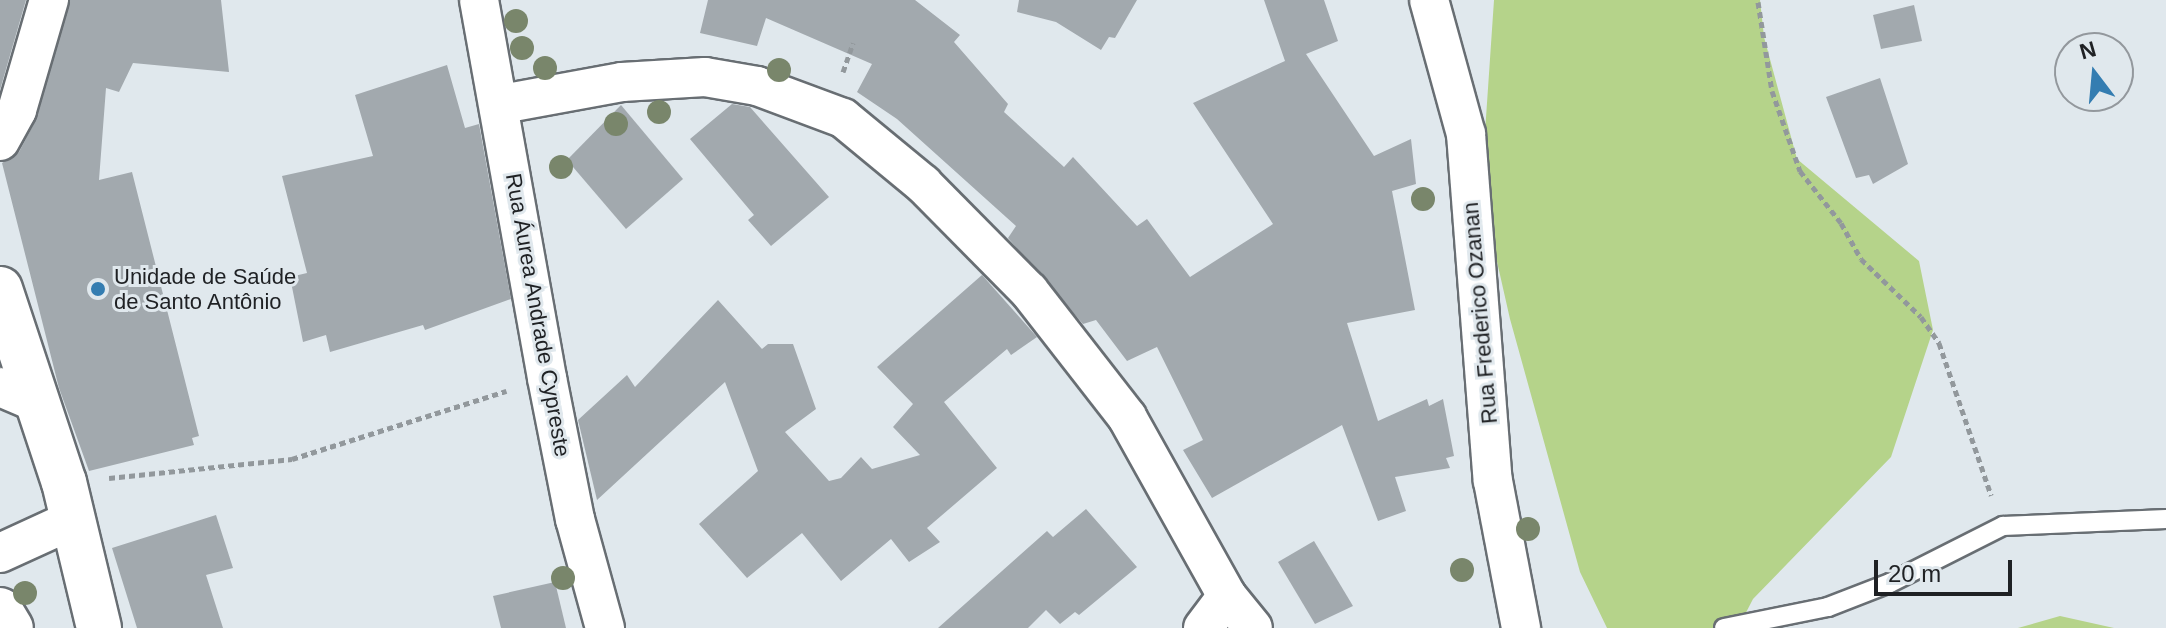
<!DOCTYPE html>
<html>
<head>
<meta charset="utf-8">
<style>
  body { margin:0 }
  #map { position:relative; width:2166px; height:628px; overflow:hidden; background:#e0e8ed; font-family:Helvetica,sans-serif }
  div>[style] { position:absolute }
  .green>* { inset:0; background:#b5d38a }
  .building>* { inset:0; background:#a2a9ae }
  .path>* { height:5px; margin-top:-2.5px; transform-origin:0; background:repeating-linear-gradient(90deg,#92989c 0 6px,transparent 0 10px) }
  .roads { filter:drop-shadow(2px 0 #686e73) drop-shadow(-2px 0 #686e73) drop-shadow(0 2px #686e73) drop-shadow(0 -2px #686e73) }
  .service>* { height:18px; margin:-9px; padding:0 9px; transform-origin:9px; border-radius:9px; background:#fff }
  .minor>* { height:38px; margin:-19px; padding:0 19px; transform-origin:19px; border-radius:19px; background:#fff }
  .secondary>* { height:44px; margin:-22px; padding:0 22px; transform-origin:22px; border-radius:22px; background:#fff }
  .trees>* { width:24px; height:24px; margin:-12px; border-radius:50%; background:#79866b }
  .dots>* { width:22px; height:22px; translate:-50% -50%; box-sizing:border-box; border:4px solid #e0e8ed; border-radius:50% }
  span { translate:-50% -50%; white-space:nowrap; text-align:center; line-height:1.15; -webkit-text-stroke:6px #e0e8ed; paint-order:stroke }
  .poi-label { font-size:22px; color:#1f2124 }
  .left { translate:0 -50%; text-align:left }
  .street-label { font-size:22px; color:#1f2124 }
  .north { position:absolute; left:2054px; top:32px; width:80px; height:80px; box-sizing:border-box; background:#e0e8ed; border:2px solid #93989d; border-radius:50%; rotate:344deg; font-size:22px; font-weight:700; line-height:32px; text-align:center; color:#1f2124 }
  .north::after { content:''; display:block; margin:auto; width:28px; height:36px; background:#347db1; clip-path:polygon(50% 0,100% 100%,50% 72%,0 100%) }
  .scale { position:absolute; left:1874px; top:560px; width:138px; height:36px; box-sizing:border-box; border:4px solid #1f2124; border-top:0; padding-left:10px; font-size:24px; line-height:28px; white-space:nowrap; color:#1f2124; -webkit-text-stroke:6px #e0e8ed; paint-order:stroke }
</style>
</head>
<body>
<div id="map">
  <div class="green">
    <div style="clip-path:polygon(1494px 0,1760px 0,1764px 37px,1797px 159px,1919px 261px,1933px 330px,1891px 457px,1753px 599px,1738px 628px,1607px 628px,1580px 572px,1510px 319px,1481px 191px)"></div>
    <div style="clip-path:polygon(2060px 616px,2114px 628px,2018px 628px)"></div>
  </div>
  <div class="building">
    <div style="clip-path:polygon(0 0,26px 0,0 90px)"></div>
    <div style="clip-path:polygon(70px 0,221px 0,229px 72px,133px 63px,119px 92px,106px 88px,99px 180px,132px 172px,199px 436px,192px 438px,194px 445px,89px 471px,59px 388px,2px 163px,19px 152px,36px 120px)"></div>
    <div style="clip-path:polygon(708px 0,915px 0,960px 35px,954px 42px,1008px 104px,1004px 112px,1064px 167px,1073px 157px,1137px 226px,1147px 219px,1190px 277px,1273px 224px,1193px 103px,1285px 61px,1264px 0,1324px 0,1338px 41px,1306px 54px,1374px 156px,1411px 139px,1416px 184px,1392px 191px,1415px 310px,1347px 323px,1378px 421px,1427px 399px,1429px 406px,1443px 399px,1454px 456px,1446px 458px,1450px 468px,1395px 477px,1406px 511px,1378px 521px,1342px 425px,1212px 498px,1183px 450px,1203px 440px,1157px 347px,1127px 361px,1096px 320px,1083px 324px,1008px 238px,1016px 226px,897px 119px,857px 92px,872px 64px,766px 18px,757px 46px,700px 33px)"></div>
    <div style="clip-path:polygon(1019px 0,1137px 0,1115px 38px,1109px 37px,1101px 50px,1056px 22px,1017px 12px)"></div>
    <div style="clip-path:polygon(1914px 5px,1922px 41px,1881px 49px,1873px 15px)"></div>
    <div style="clip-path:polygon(447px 65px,465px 128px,479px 124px,511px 299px,425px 330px,423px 325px,330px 352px,326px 335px,303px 342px,290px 277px,307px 273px,282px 176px,373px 156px,355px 95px)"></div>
    <div style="clip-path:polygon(1880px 78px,1908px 164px,1873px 184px,1869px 175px,1856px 178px,1826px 97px)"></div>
    <div style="clip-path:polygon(732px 104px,750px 107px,829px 197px,771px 246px,748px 220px,754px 215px,690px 139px)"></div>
    <div style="clip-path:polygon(621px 105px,683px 179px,626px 229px,567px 160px)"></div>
    <div style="clip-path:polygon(982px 275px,1037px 337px,1011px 355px,1007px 349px,944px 402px,997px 468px,927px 528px,940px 542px,909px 562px,891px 539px,841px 581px,802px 533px,747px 578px,699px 524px,758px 471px,725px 382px,597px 500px,578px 420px,627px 375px,635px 387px,718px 300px,762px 349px,768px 344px,793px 344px,816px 409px,785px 432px,829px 481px,841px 478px,861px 457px,872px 469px,920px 455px,893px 427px,913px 404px,877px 367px)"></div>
    <div style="clip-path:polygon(1086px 509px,1137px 567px,1079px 615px,1075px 612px,1060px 624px,1046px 610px,1028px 628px,938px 628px,1047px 531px,1053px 537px)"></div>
    <div style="clip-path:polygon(216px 515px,233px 568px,206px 575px,223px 628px,137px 628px,112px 548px)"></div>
    <div style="clip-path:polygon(1314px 541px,1353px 606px,1315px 624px,1278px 562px)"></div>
    <div style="clip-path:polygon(555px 582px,566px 628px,501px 628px,493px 596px)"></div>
  </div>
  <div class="path">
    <div style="left:1758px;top:2px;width:90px;rotate:81.1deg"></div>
    <div style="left:1772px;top:91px;width:85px;rotate:70.7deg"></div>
    <div style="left:1800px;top:171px;width:66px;rotate:51.7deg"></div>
    <div style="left:1841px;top:223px;width:41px;rotate:60.9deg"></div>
    <div style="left:1861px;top:259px;width:83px;rotate:44deg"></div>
    <div style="left:1921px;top:317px;width:32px;rotate:55deg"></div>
    <div style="left:1939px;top:343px;width:161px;rotate:71.1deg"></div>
    <div style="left:843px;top:72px;width:31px;rotate:-71deg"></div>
    <div style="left:109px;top:478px;width:184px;rotate:-5.9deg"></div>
    <div style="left:292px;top:459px;width:225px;rotate:-17.6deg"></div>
  </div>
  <div class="roads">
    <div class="service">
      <div style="left:1724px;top:628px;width:106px;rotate:-11.4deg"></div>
      <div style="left:1828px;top:607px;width:66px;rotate:-21.2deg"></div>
      <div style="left:1890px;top:583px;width:127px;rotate:-26.8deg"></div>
      <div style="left:2003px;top:526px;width:163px;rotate:-2.5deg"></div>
    </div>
    <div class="minor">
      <div style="left:479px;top:0;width:384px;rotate:79.8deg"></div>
      <div style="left:547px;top:378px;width:144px;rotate:78.8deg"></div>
      <div style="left:575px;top:519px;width:113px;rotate:74.6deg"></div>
      <div style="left:1429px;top:0;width:139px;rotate:74.6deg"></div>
      <div style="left:1466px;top:134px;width:348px;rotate:85.6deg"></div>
      <div style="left:1493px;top:481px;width:150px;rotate:79.2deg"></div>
      <div style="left:502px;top:104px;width:122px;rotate:-10.4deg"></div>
      <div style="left:622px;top:82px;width:83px;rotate:-3.4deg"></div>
      <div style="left:705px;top:77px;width:53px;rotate:9.8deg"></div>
      <div style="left:757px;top:86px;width:92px;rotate:20.4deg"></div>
      <div style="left:843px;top:118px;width:104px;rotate:39.5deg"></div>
      <div style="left:923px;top:184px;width:151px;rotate:45.3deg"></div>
      <div style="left:1029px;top:291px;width:160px;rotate:52.1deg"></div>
      <div style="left:1127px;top:417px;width:205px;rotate:60.8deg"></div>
      <div style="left:1227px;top:596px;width:41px;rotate:50.9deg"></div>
      <div style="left:0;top:141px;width:35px;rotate:-61deg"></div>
      <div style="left:17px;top:110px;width:115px;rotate:-73.8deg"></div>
      <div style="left:0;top:387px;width:38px;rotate:23deg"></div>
      <div style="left:0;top:553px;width:79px;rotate:-24.6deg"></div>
      <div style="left:1203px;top:628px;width:40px;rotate:-53deg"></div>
    </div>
    <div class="secondary">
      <div style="left:0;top:289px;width:203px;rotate:71.7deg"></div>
      <div style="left:64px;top:482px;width:150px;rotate:76.5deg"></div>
      <div style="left:0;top:610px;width:21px;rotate:59deg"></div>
    </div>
  </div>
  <div class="trees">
    <div style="left:516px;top:21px"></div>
    <div style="left:522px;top:48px"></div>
    <div style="left:545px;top:68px"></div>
    <div style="left:779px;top:70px"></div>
    <div style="left:659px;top:112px"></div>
    <div style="left:616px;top:124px"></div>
    <div style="left:561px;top:167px"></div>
    <div style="left:1423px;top:199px"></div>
    <div style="left:1528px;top:529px"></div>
    <div style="left:1462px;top:570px"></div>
    <div style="left:563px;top:578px"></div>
    <div style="left:25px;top:593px"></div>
  </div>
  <div class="dots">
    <div style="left:98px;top:289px;background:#347db1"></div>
  </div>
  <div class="poi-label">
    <span class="left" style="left:114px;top:289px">Unidade de Saúde<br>de Santo Antônio</span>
  </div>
  <div class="street-label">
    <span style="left:1480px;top:313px;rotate:-95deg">Rua Frederico Ozanan</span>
    <span style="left:538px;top:315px;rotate:80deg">Rua Áurea Andrade Cypreste</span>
  </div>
  <div class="north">N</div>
  <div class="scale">20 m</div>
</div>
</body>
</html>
